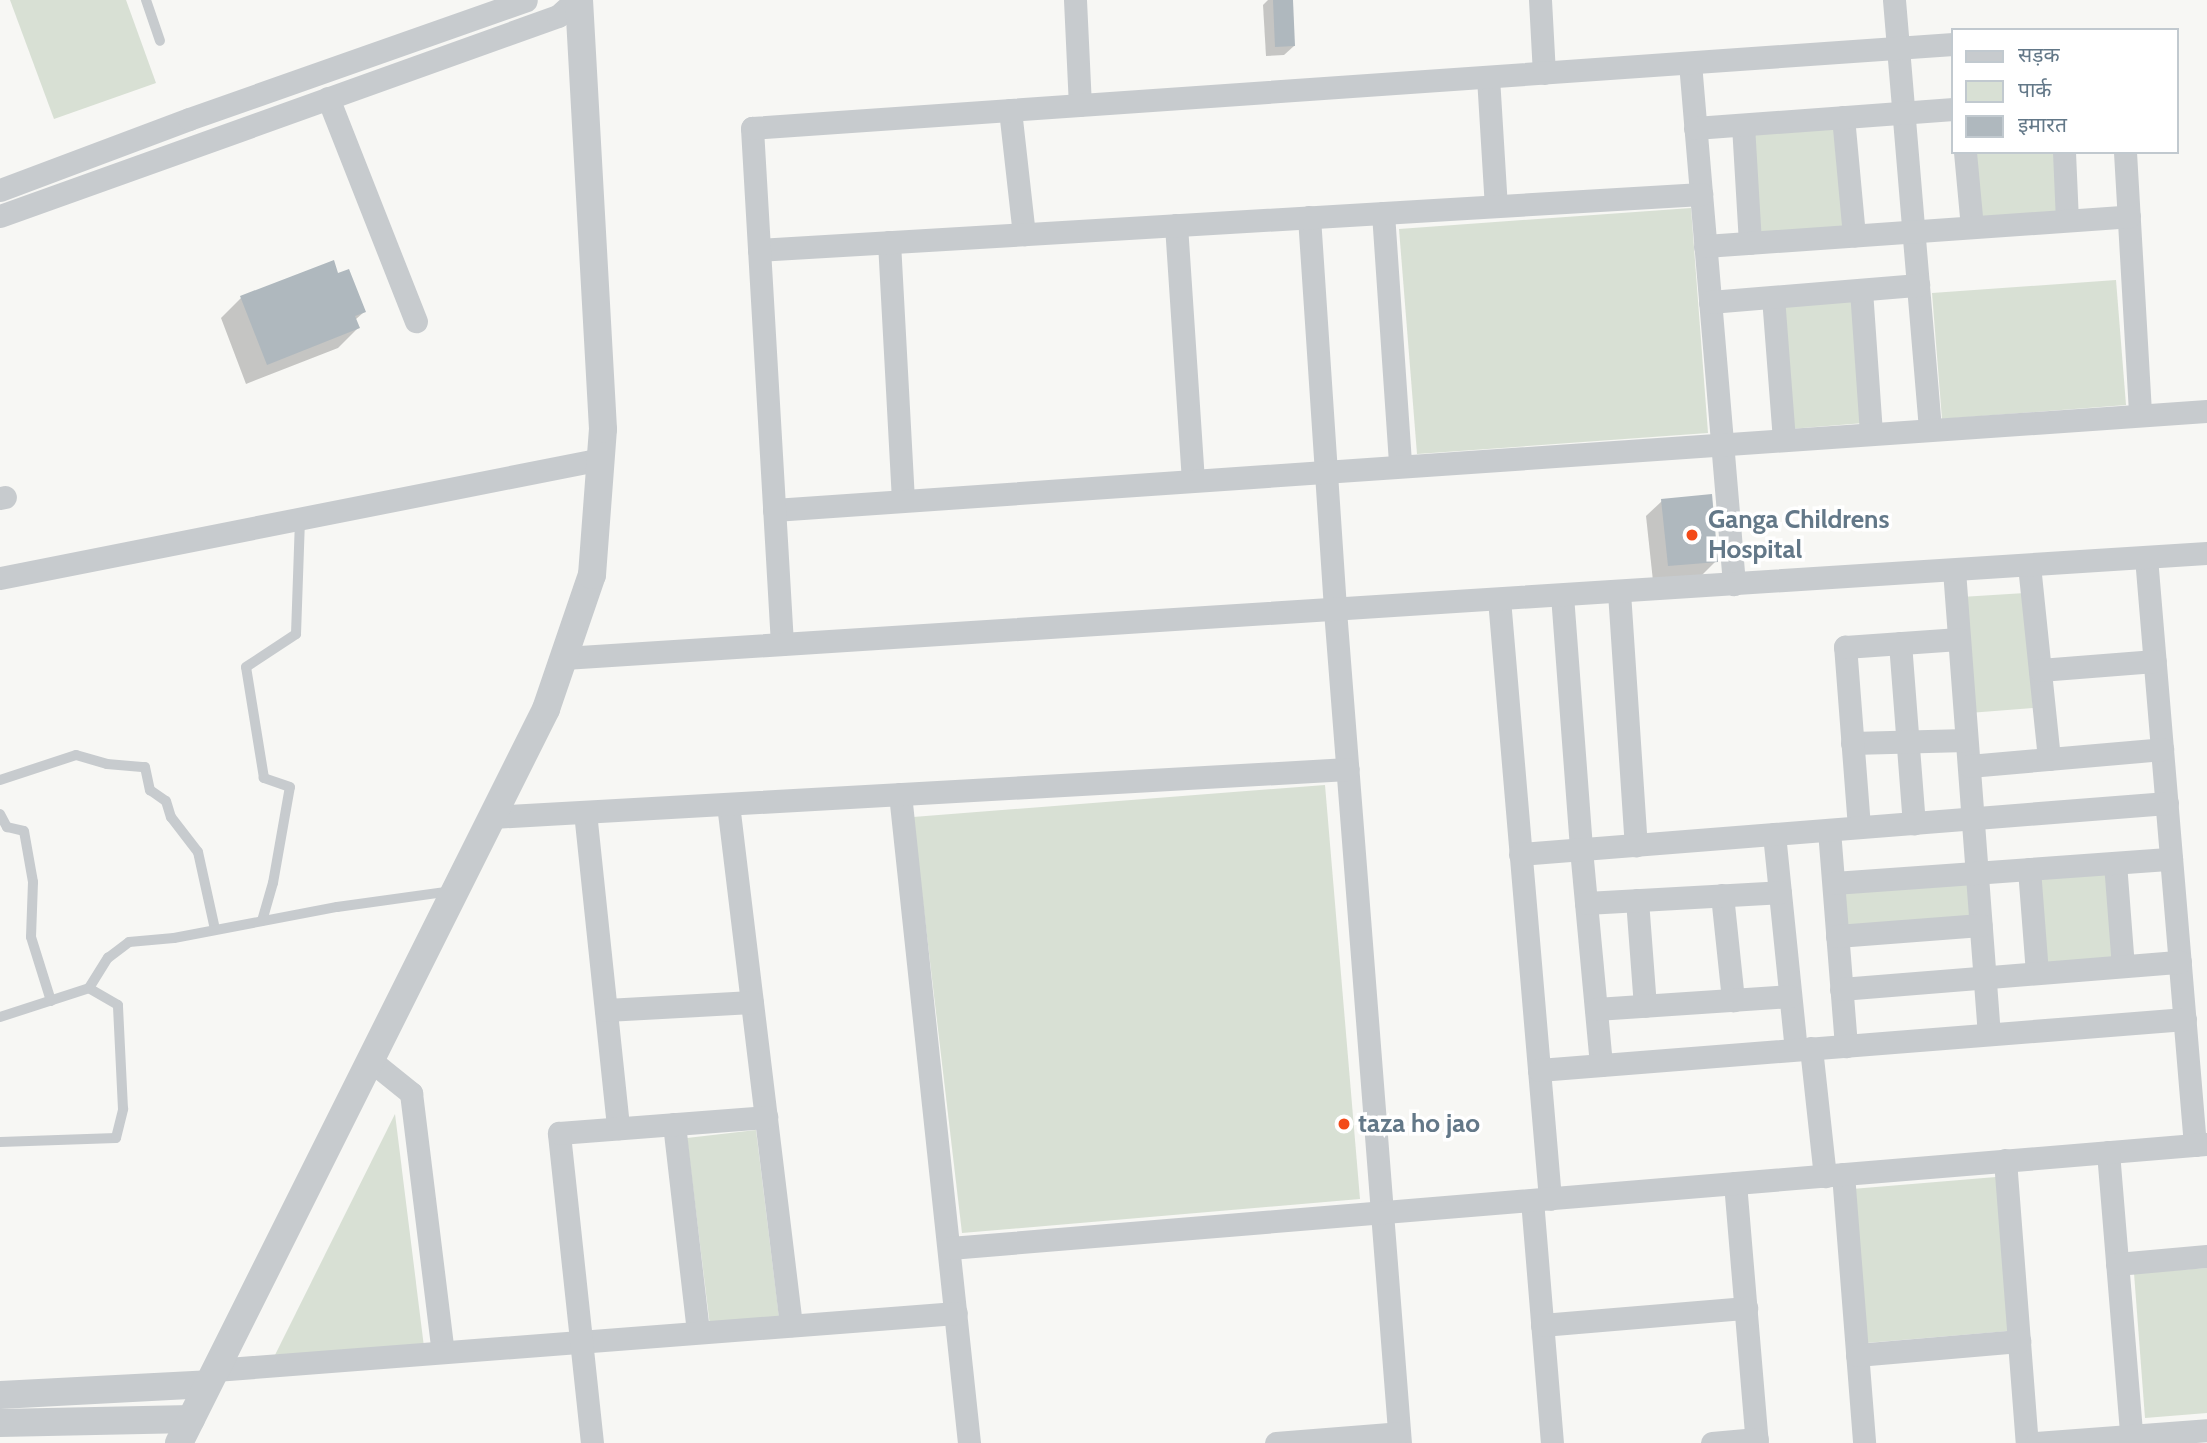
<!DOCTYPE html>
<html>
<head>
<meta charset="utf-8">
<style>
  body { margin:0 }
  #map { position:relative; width:2207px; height:1443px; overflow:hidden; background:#f7f7f4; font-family:Cabin,"Noto Sans Devanagari",sans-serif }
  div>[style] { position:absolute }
  .green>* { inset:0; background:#d8e0d4 }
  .shadow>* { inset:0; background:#0003 }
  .building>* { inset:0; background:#afb8be }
  .service>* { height:10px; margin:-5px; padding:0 5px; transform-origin:5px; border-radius:5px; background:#c7cbce }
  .minor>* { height:23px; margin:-11.5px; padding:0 11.5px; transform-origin:11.5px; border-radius:11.5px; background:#c7cbce }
  .tertiary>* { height:28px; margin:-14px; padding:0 14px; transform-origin:14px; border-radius:14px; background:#c7cbce }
  .dots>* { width:19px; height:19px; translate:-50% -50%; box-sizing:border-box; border:4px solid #fff; border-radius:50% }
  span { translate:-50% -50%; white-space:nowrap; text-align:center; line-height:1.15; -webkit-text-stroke:7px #fff; paint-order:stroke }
  .poi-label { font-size:26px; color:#637888; font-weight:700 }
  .left { translate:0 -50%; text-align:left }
  .legend { position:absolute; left:1951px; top:28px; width:228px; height:126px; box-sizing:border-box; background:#fff; border:2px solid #c1c9cf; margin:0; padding:9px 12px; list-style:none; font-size:21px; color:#637888 }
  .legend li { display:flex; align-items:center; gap:14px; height:35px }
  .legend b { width:35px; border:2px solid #c1c9cf }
</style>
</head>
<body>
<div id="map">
  <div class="green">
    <div style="clip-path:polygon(10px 0,126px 0,156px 83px,54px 119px)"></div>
    <div style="clip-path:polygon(1838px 127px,1845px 230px,1759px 236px,1752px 132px)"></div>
    <div style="clip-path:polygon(1973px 152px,2057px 152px,2061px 213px,1978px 219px)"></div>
    <div style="clip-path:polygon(1691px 208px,1708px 433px,1417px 454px,1399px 229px)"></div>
    <div style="clip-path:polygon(2116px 280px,2126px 405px,1942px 419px,1932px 293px)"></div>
    <div style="clip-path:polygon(1852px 301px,1864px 423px,1790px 429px,1779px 307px)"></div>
    <div style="clip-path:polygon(2025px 593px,2033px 708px,1969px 713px,1961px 597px)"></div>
    <div style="clip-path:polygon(1325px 785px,1360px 1199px,962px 1233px,913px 817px)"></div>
    <div style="clip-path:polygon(2110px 869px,2117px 961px,2043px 967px,2035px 874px)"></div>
    <div style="clip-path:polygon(1969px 880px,1973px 917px,1842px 928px,1839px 890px)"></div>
    <div style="clip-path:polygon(395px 1114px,424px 1347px,275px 1355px)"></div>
    <div style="clip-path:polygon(756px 1130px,779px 1317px,710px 1326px,687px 1138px)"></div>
    <div style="clip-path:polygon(1996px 1177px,2009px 1331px,1866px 1343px,1852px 1189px)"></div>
    <div style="clip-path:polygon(2207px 1268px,2207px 1413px,2145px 1418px,2134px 1273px)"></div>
  </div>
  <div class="shadow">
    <div style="clip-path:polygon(1268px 0,1291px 0,1294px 46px,1284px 55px,1266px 56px,1263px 5px)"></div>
    <div style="clip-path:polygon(337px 275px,364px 312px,355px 320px,358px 328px,338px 348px,246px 384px,221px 318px,241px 298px)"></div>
    <div style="clip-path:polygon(1662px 501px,1716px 561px,1701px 576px,1653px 581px,1646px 516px)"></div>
  </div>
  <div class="building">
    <div style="clip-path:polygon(1273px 0,1293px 0,1295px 46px,1275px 47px)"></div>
    <div style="clip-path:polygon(334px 260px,338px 273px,349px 269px,366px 312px,355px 316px,360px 328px,267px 365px,240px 296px)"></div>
    <div style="clip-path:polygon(1712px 494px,1718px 562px,1668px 566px,1661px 499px)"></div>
  </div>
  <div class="service">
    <div style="left:146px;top:0;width:43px;rotate:71.1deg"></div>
    <div style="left:0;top:780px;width:80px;rotate:-18.2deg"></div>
    <div style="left:76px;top:755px;width:32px;rotate:16deg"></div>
    <div style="left:107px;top:764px;width:38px;rotate:5deg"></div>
    <div style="left:145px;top:767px;width:24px;rotate:78deg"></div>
    <div style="left:150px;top:790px;width:19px;rotate:35deg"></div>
    <div style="left:166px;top:801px;width:17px;rotate:73deg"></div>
    <div style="left:171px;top:817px;width:44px;rotate:52.4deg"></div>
    <div style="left:198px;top:852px;width:79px;rotate:77.6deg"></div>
    <div style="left:0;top:814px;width:15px;rotate:62deg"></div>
    <div style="left:7px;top:827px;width:17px;rotate:13deg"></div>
    <div style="left:24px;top:831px;width:52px;rotate:80deg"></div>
    <div style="left:33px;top:882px;width:55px;rotate:92.1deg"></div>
    <div style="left:31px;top:937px;width:67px;rotate:72.6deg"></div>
    <div style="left:262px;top:921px;width:40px;rotate:-74deg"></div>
    <div style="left:273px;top:883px;width:97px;rotate:-80deg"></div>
    <div style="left:290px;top:787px;width:28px;rotate:-161deg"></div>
    <div style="left:264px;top:778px;width:112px;rotate:-99.2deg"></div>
    <div style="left:246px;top:667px;width:60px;rotate:-33.4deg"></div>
    <div style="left:296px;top:634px;width:115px;rotate:-88deg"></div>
    <div style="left:0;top:1017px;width:94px;rotate:-18deg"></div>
    <div style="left:89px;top:988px;width:36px;rotate:-58deg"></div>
    <div style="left:108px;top:958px;width:26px;rotate:-37deg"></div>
    <div style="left:129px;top:942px;width:45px;rotate:-5.1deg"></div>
    <div style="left:174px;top:938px;width:166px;rotate:-10.8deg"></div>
    <div style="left:337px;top:907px;width:117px;rotate:-7.9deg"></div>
    <div style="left:0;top:1142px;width:116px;rotate:-2deg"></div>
    <div style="left:116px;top:1138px;width:30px;rotate:-76deg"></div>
    <div style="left:123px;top:1109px;width:104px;rotate:-92.8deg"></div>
    <div style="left:118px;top:1005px;width:34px;rotate:-150deg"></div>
  </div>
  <div class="minor">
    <div style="left:1075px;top:0;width:105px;rotate:87.3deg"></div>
    <div style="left:1540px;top:0;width:73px;rotate:86.9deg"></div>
    <div style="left:1894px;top:0;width:431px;rotate:85.2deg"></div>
    <div style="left:1690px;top:63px;width:523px;rotate:85.17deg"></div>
    <div style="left:1488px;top:77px;width:129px;rotate:86.5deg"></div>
    <div style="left:328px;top:98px;width:240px;rotate:68.5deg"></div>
    <div style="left:1010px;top:110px;width:125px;rotate:83.6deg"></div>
    <div style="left:1843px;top:117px;width:119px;rotate:84.7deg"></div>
    <div style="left:1743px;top:125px;width:118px;rotate:86.6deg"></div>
    <div style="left:1695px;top:128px;width:259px;rotate:-4.2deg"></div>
    <div style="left:1965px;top:152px;width:75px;rotate:84.7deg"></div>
    <div style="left:2064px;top:152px;width:68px;rotate:87.5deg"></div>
    <div style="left:2125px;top:152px;width:263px;rotate:86.7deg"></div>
    <div style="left:0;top:190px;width:202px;rotate:-20.6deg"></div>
    <div style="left:189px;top:119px;width:357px;rotate:-19.4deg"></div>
    <div style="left:1383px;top:213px;width:253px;rotate:86.1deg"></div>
    <div style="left:0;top:216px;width:593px;rotate:-19.72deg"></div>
    <div style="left:558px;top:16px;width:24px;rotate:-42deg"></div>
    <div style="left:1309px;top:217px;width:394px;rotate:86.2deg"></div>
    <div style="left:1335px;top:610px;width:836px;rotate:85.54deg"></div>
    <div style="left:1176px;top:225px;width:255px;rotate:86.2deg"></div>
    <div style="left:889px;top:242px;width:258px;rotate:86.9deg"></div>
    <div style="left:1705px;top:246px;width:425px;rotate:-4deg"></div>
    <div style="left:759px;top:250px;width:944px;rotate:-3.4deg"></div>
    <div style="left:1861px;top:290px;width:143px;rotate:86deg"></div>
    <div style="left:1773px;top:297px;width:142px;rotate:85.6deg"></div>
    <div style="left:1710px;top:302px;width:209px;rotate:-4.7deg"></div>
    <div style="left:0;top:498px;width:5px;rotate:-11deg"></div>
    <div style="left:774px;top:510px;width:1436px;rotate:-3.95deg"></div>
    <div style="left:2146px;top:557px;width:590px;rotate:85.24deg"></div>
    <div style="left:2029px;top:565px;width:195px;rotate:84.1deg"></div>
    <div style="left:1954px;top:570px;width:465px;rotate:85.7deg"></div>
    <div style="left:0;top:578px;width:613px;rotate:-11.2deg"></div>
    <div style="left:1619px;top:592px;width:254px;rotate:86.2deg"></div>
    <div style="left:1562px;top:595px;width:255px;rotate:85.7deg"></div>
    <div style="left:1581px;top:849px;width:217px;rotate:84.7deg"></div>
    <div style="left:1499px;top:599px;width:602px;rotate:85.14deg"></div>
    <div style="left:1900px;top:643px;width:181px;rotate:85.6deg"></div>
    <div style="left:782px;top:644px;width:517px;rotate:-93.33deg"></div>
    <div style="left:752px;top:128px;width:1204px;rotate:-4deg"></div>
    <div style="left:564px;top:658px;width:1646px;rotate:-3.66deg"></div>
    <div style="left:2040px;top:670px;width:115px;rotate:-4.5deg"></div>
    <div style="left:1852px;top:743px;width:114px;rotate:-1.5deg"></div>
    <div style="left:1969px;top:766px;width:194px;rotate:-5deg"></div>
    <div style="left:900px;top:794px;width:653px;rotate:83.93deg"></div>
    <div style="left:728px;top:804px;width:525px;rotate:83.11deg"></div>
    <div style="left:585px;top:812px;width:318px;rotate:84deg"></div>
    <div style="left:492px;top:817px;width:857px;rotate:-3.21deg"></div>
    <div style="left:1859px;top:827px;width:181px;rotate:-94.4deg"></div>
    <div style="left:1845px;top:647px;width:114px;rotate:-4deg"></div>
    <div style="left:1829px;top:830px;width:217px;rotate:85.5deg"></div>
    <div style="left:1774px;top:834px;width:216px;rotate:84.2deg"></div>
    <div style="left:1520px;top:854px;width:649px;rotate:-4.51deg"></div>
    <div style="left:2115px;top:863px;width:103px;rotate:85.6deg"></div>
    <div style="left:2029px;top:869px;width:104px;rotate:85.6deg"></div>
    <div style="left:1834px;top:883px;width:338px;rotate:-4.1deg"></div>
    <div style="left:1722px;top:895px;width:106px;rotate:84deg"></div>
    <div style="left:1637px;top:900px;width:106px;rotate:85.7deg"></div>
    <div style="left:1586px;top:903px;width:194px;rotate:-3.2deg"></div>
    <div style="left:1837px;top:936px;width:144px;rotate:-4.4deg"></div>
    <div style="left:1841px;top:989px;width:340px;rotate:-4.6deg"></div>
    <div style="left:1596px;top:1009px;width:194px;rotate:-3.8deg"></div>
    <div style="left:606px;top:1010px;width:146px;rotate:-3.1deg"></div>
    <div style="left:1811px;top:1048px;width:129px;rotate:83.8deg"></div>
    <div style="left:370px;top:1060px;width:53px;rotate:38.8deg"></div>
    <div style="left:411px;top:1093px;width:261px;rotate:83deg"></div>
    <div style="left:1539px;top:1070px;width:648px;rotate:-4.51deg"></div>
    <div style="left:674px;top:1124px;width:209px;rotate:83.4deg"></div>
    <div style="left:2108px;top:1152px;width:292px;rotate:85.3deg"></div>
    <div style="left:2005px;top:1160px;width:284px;rotate:85.6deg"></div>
    <div style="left:1843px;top:1174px;width:270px;rotate:85.5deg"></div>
    <div style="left:1735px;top:1183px;width:261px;rotate:85.2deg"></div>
    <div style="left:1532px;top:1200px;width:244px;rotate:85.3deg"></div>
    <div style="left:950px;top:1248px;width:1261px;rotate:-4.73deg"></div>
    <div style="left:2117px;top:1264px;width:90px;rotate:-5.1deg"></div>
    <div style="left:1542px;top:1325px;width:205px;rotate:-4.8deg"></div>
    <div style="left:1857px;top:1355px;width:163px;rotate:-4.9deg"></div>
    <div style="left:215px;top:1370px;width:743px;rotate:-4.4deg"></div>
    <div style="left:592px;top:1443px;width:312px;rotate:-96.1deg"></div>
    <div style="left:559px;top:1133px;width:208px;rotate:-4.4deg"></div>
    <div style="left:1276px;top:1443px;width:123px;rotate:-4.6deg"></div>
    <div style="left:1712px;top:1443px;width:45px;rotate:-5.1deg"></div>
    <div style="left:2036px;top:1443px;width:171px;rotate:-4.3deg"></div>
  </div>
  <div class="tertiary">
    <div style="left:0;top:1395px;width:208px;rotate:-3deg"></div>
    <div style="left:0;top:1423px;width:191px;rotate:-1.2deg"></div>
    <div style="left:179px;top:1443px;width:821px;rotate:-63.43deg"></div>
    <div style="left:546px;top:709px;width:142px;rotate:-71.1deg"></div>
    <div style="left:592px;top:575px;width:146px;rotate:-85.7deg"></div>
    <div style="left:603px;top:429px;width:430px;rotate:-93.2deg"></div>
  </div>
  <div class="dots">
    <div style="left:1692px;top:535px;background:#f34a18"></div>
    <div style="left:1344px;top:1124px;background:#f34a18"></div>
  </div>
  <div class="poi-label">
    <span class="left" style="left:1708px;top:535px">Ganga Childrens<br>Hospital</span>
    <span class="left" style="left:1358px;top:1124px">taza ho jao</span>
  </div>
  <ul class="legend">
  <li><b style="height:9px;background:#c7cbce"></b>सड़क</li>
  <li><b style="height:19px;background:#d8e0d4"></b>पार्क</li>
  <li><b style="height:19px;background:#afb8be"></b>इमारत</li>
  </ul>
</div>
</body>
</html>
